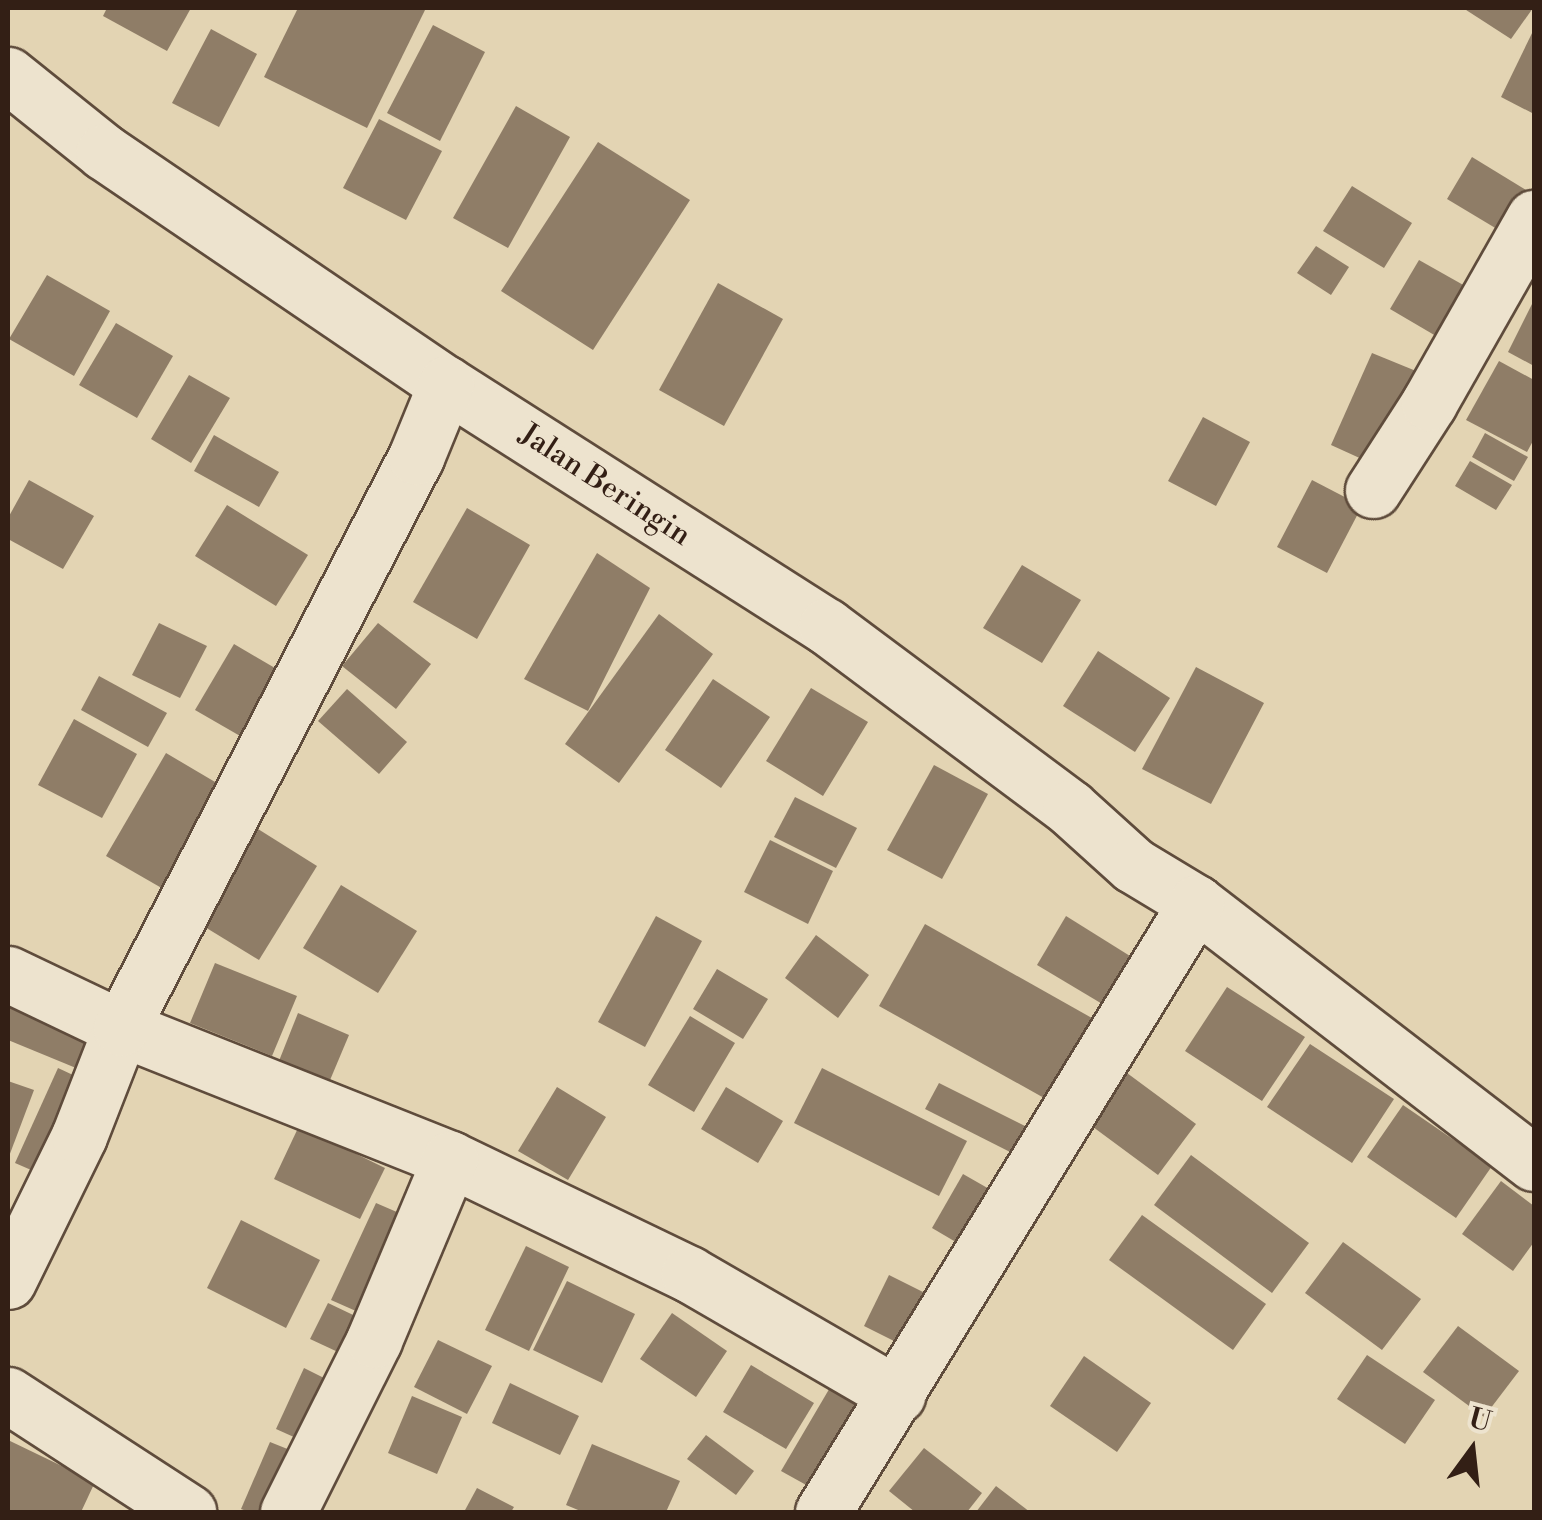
<!DOCTYPE html>
<html>
<head>
<meta charset="utf-8">
<style>
  body { margin:0 }
  #map { position:relative; width:1542px; height:1520px; overflow:hidden; background:#e3d4b3; font-family:"Libre Bodoni",serif }
  div>[style] { position:absolute }
  .building>* { inset:0; background:#8f7d67 }
  .roads { filter:drop-shadow(2px 0 #5f4c3c) drop-shadow(-2px 0 #5f4c3c) drop-shadow(0 2px #5f4c3c) drop-shadow(0 -2px #5f4c3c) }
  .minor>* { height:55px; margin:-27.5px; padding:0 27.5px; transform-origin:27.5px; border-radius:27.5px; background:#ede3ce }
  span { translate:-50% -50%; white-space:nowrap; text-align:center; line-height:1.15; -webkit-text-stroke:8px #ede3ce; paint-order:stroke }
  .street-label { font-size:30px; color:#331f15 }
  .frame { position:absolute; inset:0; border:10px solid #331f15; pointer-events:none }
  .north { position:absolute; left:1422px; top:1400px; width:100px; height:100px; -webkit-text-stroke:8px #ede3ce; paint-order:stroke; rotate:15deg; font-size:28px; font-weight:700; line-height:40px; text-align:center; color:#331f15 }
  .north::after { content:''; display:block; margin:auto; width:35px; height:45px; background:#331f15; clip-path:polygon(50% 0,100% 100%,50% 72%,0 100%) }
</style>
</head>
<body>
<div id="map">
  <div class="building">
    <div style="clip-path:polygon(107px 8px,191px 8px,167px 51px,103px 16px)"></div>
    <div style="clip-path:polygon(298px 8px,426px 8px,367px 128px,264px 77px)"></div>
    <div style="clip-path:polygon(1463px 8px,1533px 8px,1511px 39px)"></div>
    <div style="clip-path:polygon(433px 25px,485px 52px,440px 141px,387px 113px)"></div>
    <div style="clip-path:polygon(211px 29px,257px 54px,219px 127px,172px 103px)"></div>
    <div style="clip-path:polygon(1534px 29px,1534px 114px,1501px 97px)"></div>
    <div style="clip-path:polygon(516px 106px,570px 137px,508px 248px,453px 218px)"></div>
    <div style="clip-path:polygon(379px 119px,442px 151px,406px 220px,343px 188px)"></div>
    <div style="clip-path:polygon(598px 142px,690px 200px,593px 350px,501px 291px)"></div>
    <div style="clip-path:polygon(1472px 157px,1534px 195px,1512px 238px,1447px 199px)"></div>
    <div style="clip-path:polygon(1352px 186px,1412px 223px,1384px 268px,1323px 231px)"></div>
    <div style="clip-path:polygon(1316px 246px,1349px 267px,1331px 295px,1297px 273px)"></div>
    <div style="clip-path:polygon(1419px 260px,1481px 295px,1453px 346px,1390px 309px)"></div>
    <div style="clip-path:polygon(47px 275px,110px 311px,74px 376px,9px 339px)"></div>
    <div style="clip-path:polygon(718px 283px,783px 319px,724px 426px,659px 390px)"></div>
    <div style="clip-path:polygon(1534px 300px,1534px 366px,1508px 352px)"></div>
    <div style="clip-path:polygon(116px 323px,173px 356px,137px 418px,79px 385px)"></div>
    <div style="clip-path:polygon(1372px 353px,1416px 371px,1375px 465px,1331px 445px)"></div>
    <div style="clip-path:polygon(1499px 361px,1534px 380px,1534px 439px,1527px 452px,1466px 420px)"></div>
    <div style="clip-path:polygon(189px 375px,230px 398px,191px 463px,151px 439px)"></div>
    <div style="clip-path:polygon(1203px 417px,1250px 442px,1216px 506px,1168px 481px)"></div>
    <div style="clip-path:polygon(1485px 433px,1528px 457px,1514px 481px,1472px 457px)"></div>
    <div style="clip-path:polygon(214px 435px,279px 472px,259px 507px,194px 471px)"></div>
    <div style="clip-path:polygon(1470px 461px,1512px 485px,1496px 510px,1455px 486px)"></div>
    <div style="clip-path:polygon(29px 480px,94px 516px,63px 569px,8px 539px,8px 518px)"></div>
    <div style="clip-path:polygon(1312px 480px,1362px 506px,1327px 573px,1277px 547px)"></div>
    <div style="clip-path:polygon(227px 505px,308px 555px,276px 606px,195px 556px)"></div>
    <div style="clip-path:polygon(467px 508px,530px 545px,477px 639px,413px 602px)"></div>
    <div style="clip-path:polygon(597px 553px,650px 588px,588px 711px,524px 679px)"></div>
    <div style="clip-path:polygon(1022px 565px,1081px 600px,1042px 663px,983px 628px)"></div>
    <div style="clip-path:polygon(659px 614px,713px 654px,619px 783px,565px 744px)"></div>
    <div style="clip-path:polygon(159px 623px,207px 646px,180px 698px,132px 675px)"></div>
    <div style="clip-path:polygon(378px 623px,431px 664px,396px 709px,342px 666px)"></div>
    <div style="clip-path:polygon(234px 644px,292px 678px,254px 744px,195px 710px)"></div>
    <div style="clip-path:polygon(1098px 651px,1170px 698px,1135px 752px,1063px 706px)"></div>
    <div style="clip-path:polygon(1196px 667px,1264px 703px,1211px 804px,1142px 769px)"></div>
    <div style="clip-path:polygon(99px 676px,167px 713px,148px 747px,81px 710px)"></div>
    <div style="clip-path:polygon(713px 679px,770px 717px,721px 788px,665px 750px)"></div>
    <div style="clip-path:polygon(811px 688px,868px 722px,823px 796px,766px 761px)"></div>
    <div style="clip-path:polygon(347px 689px,407px 742px,379px 774px,318px 721px)"></div>
    <div style="clip-path:polygon(74px 719px,137px 754px,102px 818px,38px 785px)"></div>
    <div style="clip-path:polygon(166px 753px,232px 792px,172px 894px,106px 856px)"></div>
    <div style="clip-path:polygon(934px 765px,988px 794px,942px 879px,887px 850px)"></div>
    <div style="clip-path:polygon(795px 797px,857px 828px,836px 868px,774px 837px)"></div>
    <div style="clip-path:polygon(258px 829px,317px 866px,259px 960px,200px 924px)"></div>
    <div style="clip-path:polygon(770px 840px,833px 871px,808px 924px,744px 892px)"></div>
    <div style="clip-path:polygon(341px 885px,417px 931px,378px 993px,303px 948px)"></div>
    <div style="clip-path:polygon(656px 916px,702px 941px,645px 1047px,598px 1022px)"></div>
    <div style="clip-path:polygon(1066px 916px,1138px 961px,1109px 1008px,1037px 965px)"></div>
    <div style="clip-path:polygon(925px 924px,1099px 1022px,1053px 1103px,879px 1006px)"></div>
    <div style="clip-path:polygon(816px 935px,869px 975px,838px 1018px,785px 978px)"></div>
    <div style="clip-path:polygon(215px 963px,297px 996px,272px 1056px,190px 1023px)"></div>
    <div style="clip-path:polygon(717px 969px,768px 999px,743px 1039px,693px 1009px)"></div>
    <div style="clip-path:polygon(1227px 987px,1305px 1037px,1262px 1101px,1185px 1051px)"></div>
    <div style="clip-path:polygon(8px 991px,110px 1033px,93px 1075px,8px 1040px)"></div>
    <div style="clip-path:polygon(298px 1013px,349px 1035px,325px 1092px,275px 1071px)"></div>
    <div style="clip-path:polygon(690px 1016px,735px 1043px,694px 1112px,648px 1085px)"></div>
    <div style="clip-path:polygon(1310px 1044px,1394px 1099px,1352px 1163px,1267px 1107px)"></div>
    <div style="clip-path:polygon(58px 1068px,88px 1082px,45px 1176px,15px 1163px)"></div>
    <div style="clip-path:polygon(822px 1068px,967px 1141px,939px 1196px,794px 1123px)"></div>
    <div style="clip-path:polygon(1127px 1073px,1196px 1124px,1158px 1175px,1089px 1124px)"></div>
    <div style="clip-path:polygon(8px 1081px,34px 1090px,8px 1159px)"></div>
    <div style="clip-path:polygon(939px 1083px,1031px 1129px,1018px 1156px,925px 1109px)"></div>
    <div style="clip-path:polygon(557px 1087px,606px 1117px,568px 1180px,518px 1151px)"></div>
    <div style="clip-path:polygon(726px 1087px,783px 1121px,758px 1163px,701px 1129px)"></div>
    <div style="clip-path:polygon(1403px 1105px,1492px 1166px,1456px 1218px,1367px 1157px)"></div>
    <div style="clip-path:polygon(299px 1126px,385px 1168px,360px 1219px,274px 1179px)"></div>
    <div style="clip-path:polygon(1191px 1155px,1309px 1243px,1272px 1293px,1154px 1205px)"></div>
    <div style="clip-path:polygon(963px 1174px,998px 1194px,966px 1248px,932px 1228px)"></div>
    <div style="clip-path:polygon(1501px 1181px,1534px 1206px,1534px 1242px,1513px 1271px,1462px 1234px)"></div>
    <div style="clip-path:polygon(376px 1203px,420px 1222px,374px 1319px,331px 1300px)"></div>
    <div style="clip-path:polygon(1142px 1215px,1266px 1304px,1233px 1350px,1109px 1260px)"></div>
    <div style="clip-path:polygon(241px 1220px,320px 1260px,286px 1328px,207px 1288px)"></div>
    <div style="clip-path:polygon(1343px 1242px,1421px 1299px,1382px 1350px,1305px 1293px)"></div>
    <div style="clip-path:polygon(526px 1246px,569px 1267px,529px 1351px,485px 1330px)"></div>
    <div style="clip-path:polygon(889px 1275px,929px 1295px,904px 1346px,864px 1326px)"></div>
    <div style="clip-path:polygon(567px 1281px,635px 1314px,602px 1383px,533px 1350px)"></div>
    <div style="clip-path:polygon(328px 1303px,370px 1323px,353px 1359px,310px 1339px)"></div>
    <div style="clip-path:polygon(672px 1313px,727px 1351px,696px 1397px,640px 1359px)"></div>
    <div style="clip-path:polygon(1458px 1326px,1519px 1371px,1484px 1417px,1423px 1372px)"></div>
    <div style="clip-path:polygon(438px 1340px,492px 1366px,467px 1414px,414px 1387px)"></div>
    <div style="clip-path:polygon(1367px 1355px,1435px 1400px,1405px 1444px,1337px 1399px)"></div>
    <div style="clip-path:polygon(1084px 1356px,1151px 1403px,1117px 1452px,1050px 1406px)"></div>
    <div style="clip-path:polygon(751px 1365px,814px 1403px,786px 1449px,723px 1412px)"></div>
    <div style="clip-path:polygon(304px 1368px,332px 1382px,305px 1442px,276px 1429px)"></div>
    <div style="clip-path:polygon(838px 1374px,873px 1395px,817px 1491px,781px 1471px)"></div>
    <div style="clip-path:polygon(510px 1383px,579px 1416px,560px 1455px,492px 1423px)"></div>
    <div style="clip-path:polygon(412px 1396px,462px 1417px,437px 1474px,388px 1453px)"></div>
    <div style="clip-path:polygon(706px 1435px,754px 1471px,736px 1495px,687px 1459px)"></div>
    <div style="clip-path:polygon(8px 1440px,95px 1482px,81px 1512px,8px 1512px)"></div>
    <div style="clip-path:polygon(270px 1442px,300px 1454px,276px 1512px,249px 1512px,241px 1509px)"></div>
    <div style="clip-path:polygon(592px 1444px,680px 1481px,666px 1512px,583px 1512px,566px 1505px)"></div>
    <div style="clip-path:polygon(924px 1448px,982px 1493px,967px 1512px,915px 1512px,889px 1491px)"></div>
    <div style="clip-path:polygon(996px 1486px,1030px 1512px,976px 1512px)"></div>
    <div style="clip-path:polygon(477px 1488px,514px 1507px,511px 1512px,464px 1512px)"></div>
  </div>
  <div class="roads">
    <div class="minor">
      <div style="left:8px;top:75px;width:123px;rotate:38.7deg"></div>
      <div style="left:104px;top:152px;width:413px;rotate:34.2deg"></div>
      <div style="left:446px;top:384px;width:451px;rotate:32.5deg"></div>
      <div style="left:826px;top:626px;width:304px;rotate:36.7deg"></div>
      <div style="left:1070px;top:808px;width:85px;rotate:42.1deg"></div>
      <div style="left:1133px;top:865px;width:74px;rotate:31.1deg"></div>
      <div style="left:1196px;top:903px;width:426px;rotate:37.6deg"></div>
      <div style="left:1373px;top:490px;width:103px;rotate:-57.2deg"></div>
      <div style="left:1429px;top:403px;width:213px;rotate:-60.4deg"></div>
      <div style="left:8px;top:974px;width:125px;rotate:25.5deg"></div>
      <div style="left:121px;top:1028px;width:354px;rotate:21.7deg"></div>
      <div style="left:450px;top:1159px;width:265px;rotate:25.7deg"></div>
      <div style="left:689px;top:1274px;width:241px;rotate:30.1deg"></div>
      <div style="left:8px;top:1281px;width:161px;rotate:-63.9deg"></div>
      <div style="left:79px;top:1136px;width:116px;rotate:-68.7deg"></div>
      <div style="left:121px;top:1028px;width:643px;rotate:-62.68deg"></div>
      <div style="left:416px;top:457px;width:79px;rotate:-67.7deg"></div>
      <div style="left:8px;top:1395px;width:215px;rotate:33deg"></div>
      <div style="left:288px;top:1512px;width:192px;rotate:-63.4deg"></div>
      <div style="left:374px;top:1340px;width:196px;rotate:-67.2deg"></div>
      <div style="left:823px;top:1512px;width:714px;rotate:-58.51deg"></div>
    </div>
  </div>
  <div class="street-label">
    <span style="left:605px;top:485px;rotate:33deg">Jalan Beringin</span>
  </div>
  <div class="frame"></div>
  <div class="north">U</div>
</div>
</body>
</html>
